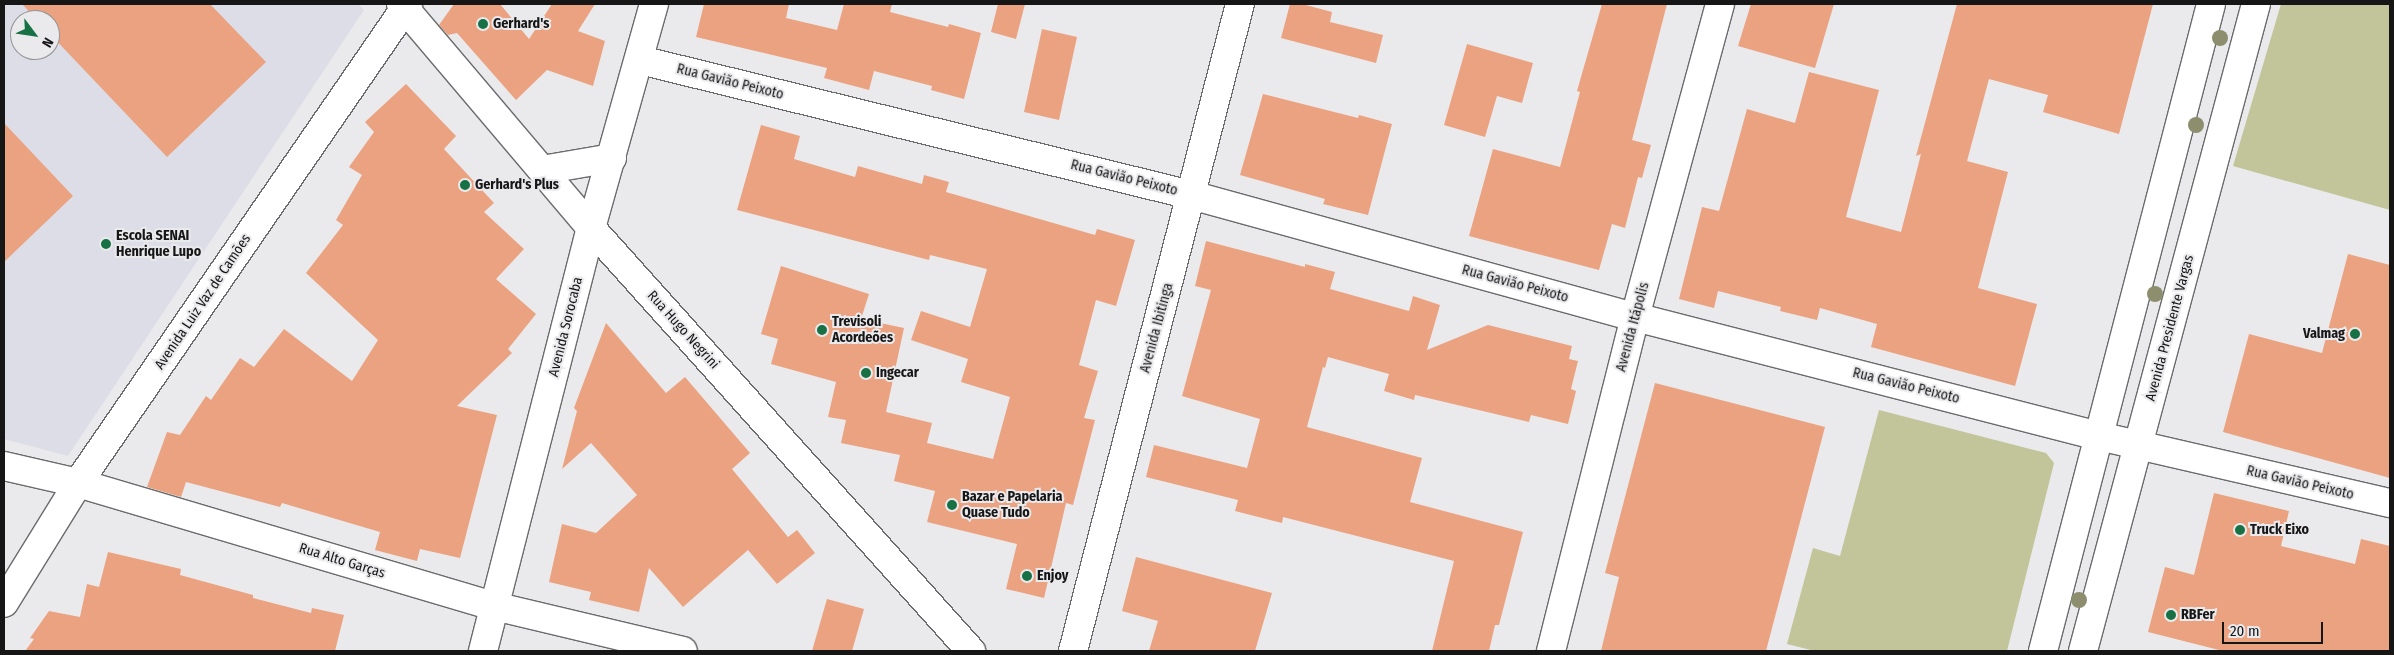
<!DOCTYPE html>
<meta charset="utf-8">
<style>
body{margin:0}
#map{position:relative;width:2394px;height:655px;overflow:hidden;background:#eaeaed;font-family:"Fira Sans Condensed",sans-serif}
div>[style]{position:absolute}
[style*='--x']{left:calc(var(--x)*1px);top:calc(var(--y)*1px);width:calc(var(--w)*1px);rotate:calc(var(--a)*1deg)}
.built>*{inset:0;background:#dcdde7}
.green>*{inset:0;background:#c1c599}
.building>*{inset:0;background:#eaa280}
.roads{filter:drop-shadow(1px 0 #6a6b6d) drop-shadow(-1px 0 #6a6b6d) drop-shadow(0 1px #6a6b6d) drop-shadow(0 -1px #6a6b6d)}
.minor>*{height:28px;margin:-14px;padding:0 14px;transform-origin:14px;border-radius:14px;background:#fff}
.tertiary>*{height:28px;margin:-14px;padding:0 14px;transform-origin:14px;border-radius:14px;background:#fff}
.secondary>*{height:28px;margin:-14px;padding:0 14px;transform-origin:14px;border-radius:14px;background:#fff}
.trees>*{width:16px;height:16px;margin:-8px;border-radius:50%;background:#8c8e6d}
.dots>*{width:14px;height:14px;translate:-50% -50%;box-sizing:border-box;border:2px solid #eaeaed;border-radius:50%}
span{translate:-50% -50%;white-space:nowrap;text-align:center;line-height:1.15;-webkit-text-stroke:4px #eaeaed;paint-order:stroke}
.poi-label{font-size:14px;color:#161617;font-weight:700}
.left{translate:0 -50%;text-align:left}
.right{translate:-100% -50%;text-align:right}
.street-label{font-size:14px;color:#161617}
.frame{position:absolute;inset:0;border:5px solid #161617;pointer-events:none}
.north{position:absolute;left:10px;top:10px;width:50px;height:50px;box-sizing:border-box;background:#eaeaed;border:1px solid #959597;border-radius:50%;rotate:121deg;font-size:14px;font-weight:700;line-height:20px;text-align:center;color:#161617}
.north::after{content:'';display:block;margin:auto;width:18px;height:22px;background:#187145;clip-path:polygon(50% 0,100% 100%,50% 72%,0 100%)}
.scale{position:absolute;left:2222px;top:622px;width:101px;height:22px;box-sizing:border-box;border:2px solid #161617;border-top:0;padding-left:6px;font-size:15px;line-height:18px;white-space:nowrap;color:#161617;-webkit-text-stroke:4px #eaeaed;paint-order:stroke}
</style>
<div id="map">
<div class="built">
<i style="clip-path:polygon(evenodd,4px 4px,358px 4px,364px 10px,68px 456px,4px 439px,4px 4px,20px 20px,50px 20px,50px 50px,20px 50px,20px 20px)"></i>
</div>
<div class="green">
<i style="clip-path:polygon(2281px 4px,2390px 4px,2390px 210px,2233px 166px)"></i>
<i style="clip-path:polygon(1879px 410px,2046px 453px,2054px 463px,2007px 651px,1815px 651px,1787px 644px,1813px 548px,1840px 556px)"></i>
</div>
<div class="building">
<i style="clip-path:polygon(22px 4px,210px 4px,266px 62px,167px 157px,50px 34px,50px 20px,37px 20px)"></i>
<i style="clip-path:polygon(454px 4px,500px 4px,529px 39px,552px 4px,595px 4px,578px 31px,605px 41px,593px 86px,547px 70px,516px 100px,457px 33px,448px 35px,439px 25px)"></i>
<i style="clip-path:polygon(704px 4px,789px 4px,786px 18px,837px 30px,844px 4px,892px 4px,890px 12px,948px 27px,949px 24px,981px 33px,964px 99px,931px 90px,932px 86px,874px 71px,869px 90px,824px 78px,827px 68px,696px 37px)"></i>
<i style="clip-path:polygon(998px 4px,1025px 4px,1016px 39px,991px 32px)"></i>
<i style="clip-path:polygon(1290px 4px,1302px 4px,1332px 12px,1330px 22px,1383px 35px,1376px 63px,1281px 38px)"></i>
<i style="clip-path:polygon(1602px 4px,1667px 4px,1632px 140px,1651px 145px,1642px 178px,1638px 177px,1625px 228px,1612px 224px,1599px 270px,1469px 236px,1493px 149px,1560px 167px,1580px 92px,1577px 91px)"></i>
<i style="clip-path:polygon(1751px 4px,1834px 4px,1815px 68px,1738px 46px)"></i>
<i style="clip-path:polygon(1957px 4px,2153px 4px,2119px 134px,2043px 112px,2048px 95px,1989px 79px,1967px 161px,2008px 172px,1978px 288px,2037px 304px,2015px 386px,1871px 347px,1877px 324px,1820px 308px,1817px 320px,1780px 311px,1781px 307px,1718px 291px,1714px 308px,1679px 299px,1702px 207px,1719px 211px,1747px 109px,1795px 123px,1809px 72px,1879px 90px,1846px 217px,1901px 232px,1921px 154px,1916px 156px)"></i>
<i style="clip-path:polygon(1042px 29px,1077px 37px,1059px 120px,1024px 112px)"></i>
<i style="clip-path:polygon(1467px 44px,1533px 63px,1522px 103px,1497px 96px,1485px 137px,1444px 125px)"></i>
<i style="clip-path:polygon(406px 84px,456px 136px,444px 149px,494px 203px,484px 212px,524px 249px,496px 279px,536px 314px,508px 349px,512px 353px,457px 406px,497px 415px,460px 558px,420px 549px,417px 561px,375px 550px,380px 532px,282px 503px,280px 507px,186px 482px,181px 497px,147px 487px,167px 432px,180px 435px,206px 396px,211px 400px,240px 358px,254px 367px,284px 329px,352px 381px,378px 340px,306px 273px,343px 225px,336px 220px,362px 175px,349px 167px,374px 132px,365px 122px)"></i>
<i style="clip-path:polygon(1263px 94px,1358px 118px,1359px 115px,1392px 124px,1368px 215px,1323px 204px,1325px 199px,1240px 175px)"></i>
<i style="clip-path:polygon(4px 123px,73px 196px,4px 262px)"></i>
<i style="clip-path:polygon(761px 125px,800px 136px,794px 159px,855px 177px,858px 166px,922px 184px,924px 175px,949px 182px,946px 192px,1095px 235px,1097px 229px,1135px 240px,1116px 306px,1096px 300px,1079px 365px,1098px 371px,1084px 418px,1095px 420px,1073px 505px,1066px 503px,1044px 598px,1006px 589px,1017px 544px,927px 522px,935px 491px,894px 481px,900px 455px,841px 443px,846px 420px,828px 417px,836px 382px,771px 364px,778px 339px,761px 334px,781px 266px,869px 294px,861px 319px,904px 328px,886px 412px,932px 423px,927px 443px,993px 459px,1010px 397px,961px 382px,968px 359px,911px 340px,921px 311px,970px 327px,987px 269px,930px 255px,929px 260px,737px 210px)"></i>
<i style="clip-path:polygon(1206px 241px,1305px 267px,1305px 264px,1335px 272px,1330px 289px,1409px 311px,1413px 296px,1440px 305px,1427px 350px,1488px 325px,1572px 346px,1569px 359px,1578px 361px,1571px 389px,1576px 391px,1568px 424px,1531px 415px,1529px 422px,1415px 395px,1414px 400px,1384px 391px,1389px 374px,1328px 357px,1325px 368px,1323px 367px,1307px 427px,1422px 458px,1410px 502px,1523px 532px,1499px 625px,1495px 625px,1489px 651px,1432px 651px,1454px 561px,1283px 517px,1282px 523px,1235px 511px,1238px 500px,1146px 477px,1154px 445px,1247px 468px,1260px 419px,1182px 396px,1211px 290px,1195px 286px)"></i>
<i style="clip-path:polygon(2348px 254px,2390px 265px,2390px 478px,2223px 432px,2249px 334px,2322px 353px)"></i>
<i style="clip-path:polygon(606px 323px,666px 393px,685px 377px,750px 453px,732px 469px,788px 537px,797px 530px,815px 553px,777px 584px,748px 550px,683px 607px,649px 568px,639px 612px,589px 600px,591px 592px,549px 582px,562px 524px,596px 533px,637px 495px,591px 443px,562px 469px,577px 411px,574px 408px)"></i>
<i style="clip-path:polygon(1655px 383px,1825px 427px,1766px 651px,1601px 651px,1619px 577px,1605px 573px)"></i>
<i style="clip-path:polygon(2214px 493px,2289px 511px,2281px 546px,2355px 564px,2361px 539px,2390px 546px,2390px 651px,2223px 651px,2148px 632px,2165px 567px,2194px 575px)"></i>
<i style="clip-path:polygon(108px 552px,181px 569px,180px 575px,253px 595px,253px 598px,311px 613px,312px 608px,344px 615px,335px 651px,25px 651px,34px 639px,30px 638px,49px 611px,80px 617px,87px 584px,99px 587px)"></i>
<i style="clip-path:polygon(1136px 557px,1272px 593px,1255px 651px,1149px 651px,1158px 621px,1122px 611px)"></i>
<i style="clip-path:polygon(827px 599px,864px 609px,852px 651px,812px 651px)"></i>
</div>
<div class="roads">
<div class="minor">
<i style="--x:640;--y:60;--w:567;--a:13.77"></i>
<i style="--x:1191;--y:195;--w:460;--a:15.4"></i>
<i style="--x:1635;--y:317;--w:479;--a:14.4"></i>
<i style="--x:4;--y:466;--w:76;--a:12.9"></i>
<i style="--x:78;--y:483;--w:434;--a:16.5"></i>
<i style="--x:494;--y:606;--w:194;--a:13.4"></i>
<i style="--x:4;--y:603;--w:141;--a:-58.3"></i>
<i style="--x:78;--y:483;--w:582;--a:-55.44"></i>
<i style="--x:483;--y:651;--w:437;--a:-75.7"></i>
<i style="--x:1073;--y:651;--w:668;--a:-75.53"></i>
<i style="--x:1551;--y:651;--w:344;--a:-75.9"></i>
<i style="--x:1635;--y:317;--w:324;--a:-74.8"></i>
</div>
<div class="tertiary">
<i style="--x:2099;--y:436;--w:299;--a:13"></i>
</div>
<div class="secondary">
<i style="--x:401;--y:4;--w:294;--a:49.7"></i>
<i style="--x:591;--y:228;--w:569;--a:48.07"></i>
<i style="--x:542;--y:170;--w:71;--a:-9.7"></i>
<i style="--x:591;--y:228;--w:233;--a:-74.3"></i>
<i style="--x:2043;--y:651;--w:668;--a:-75.44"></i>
<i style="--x:2083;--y:651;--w:670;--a:-75.03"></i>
</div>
</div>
<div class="trees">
<i style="left:2220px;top:38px"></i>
<i style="left:2196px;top:125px"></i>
<i style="left:2155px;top:294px"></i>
<i style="left:2079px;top:600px"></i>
</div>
<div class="dots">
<i style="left:483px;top:24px;background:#187145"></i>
<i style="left:465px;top:185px;background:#187145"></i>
<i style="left:106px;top:244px;background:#187145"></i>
<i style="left:822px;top:330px;background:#187145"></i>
<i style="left:2355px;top:334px;background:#187145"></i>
<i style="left:866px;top:373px;background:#187145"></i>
<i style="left:952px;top:505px;background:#187145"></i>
<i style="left:2240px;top:530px;background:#187145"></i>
<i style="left:1027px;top:576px;background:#187145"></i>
<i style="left:2171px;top:615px;background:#187145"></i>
</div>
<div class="poi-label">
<span class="left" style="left:493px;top:24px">Gerhard's</span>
<span class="left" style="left:475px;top:185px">Gerhard's Plus</span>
<span class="left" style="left:116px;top:244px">Escola SENAI<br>Henrique Lupo</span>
<span class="left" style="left:832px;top:330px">Trevisoli<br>Acordeões</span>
<span class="right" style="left:2345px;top:334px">Valmag</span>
<span class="left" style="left:876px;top:373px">Ingecar</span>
<span class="left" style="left:962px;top:505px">Bazar e Papelaria<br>Quase Tudo</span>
<span class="left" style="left:2250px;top:530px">Truck Eixo</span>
<span class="left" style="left:1037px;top:576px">Enjoy</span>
<span class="left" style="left:2181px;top:615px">RBFer</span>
</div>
<div class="street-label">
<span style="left:730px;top:82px;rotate:14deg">Rua Gavião Peixoto</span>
<span style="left:1124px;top:178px;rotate:14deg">Rua Gavião Peixoto</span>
<span style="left:1515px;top:284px;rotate:15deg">Rua Gavião Peixoto</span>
<span style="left:203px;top:302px;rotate:-56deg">Avenida Luiz Vaz de Camões</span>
<span style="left:566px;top:327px;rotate:-76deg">Avenida Sorocaba</span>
<span style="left:1633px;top:327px;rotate:-75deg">Avenida Itápolis</span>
<span style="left:1157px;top:328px;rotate:-75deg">Avenida Ibitinga</span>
<span style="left:2170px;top:328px;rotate:-75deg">Avenida Presidente Vargas</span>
<span style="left:683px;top:330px;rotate:48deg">Rua Hugo Negrini</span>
<span style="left:1906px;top:386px;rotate:14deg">Rua Gavião Peixoto</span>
<span style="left:2300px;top:483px;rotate:13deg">Rua Gavião Peixoto</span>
<span style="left:342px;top:561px;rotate:17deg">Rua Alto Garças</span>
</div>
<div class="frame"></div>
<div class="north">N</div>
<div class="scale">20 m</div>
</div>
